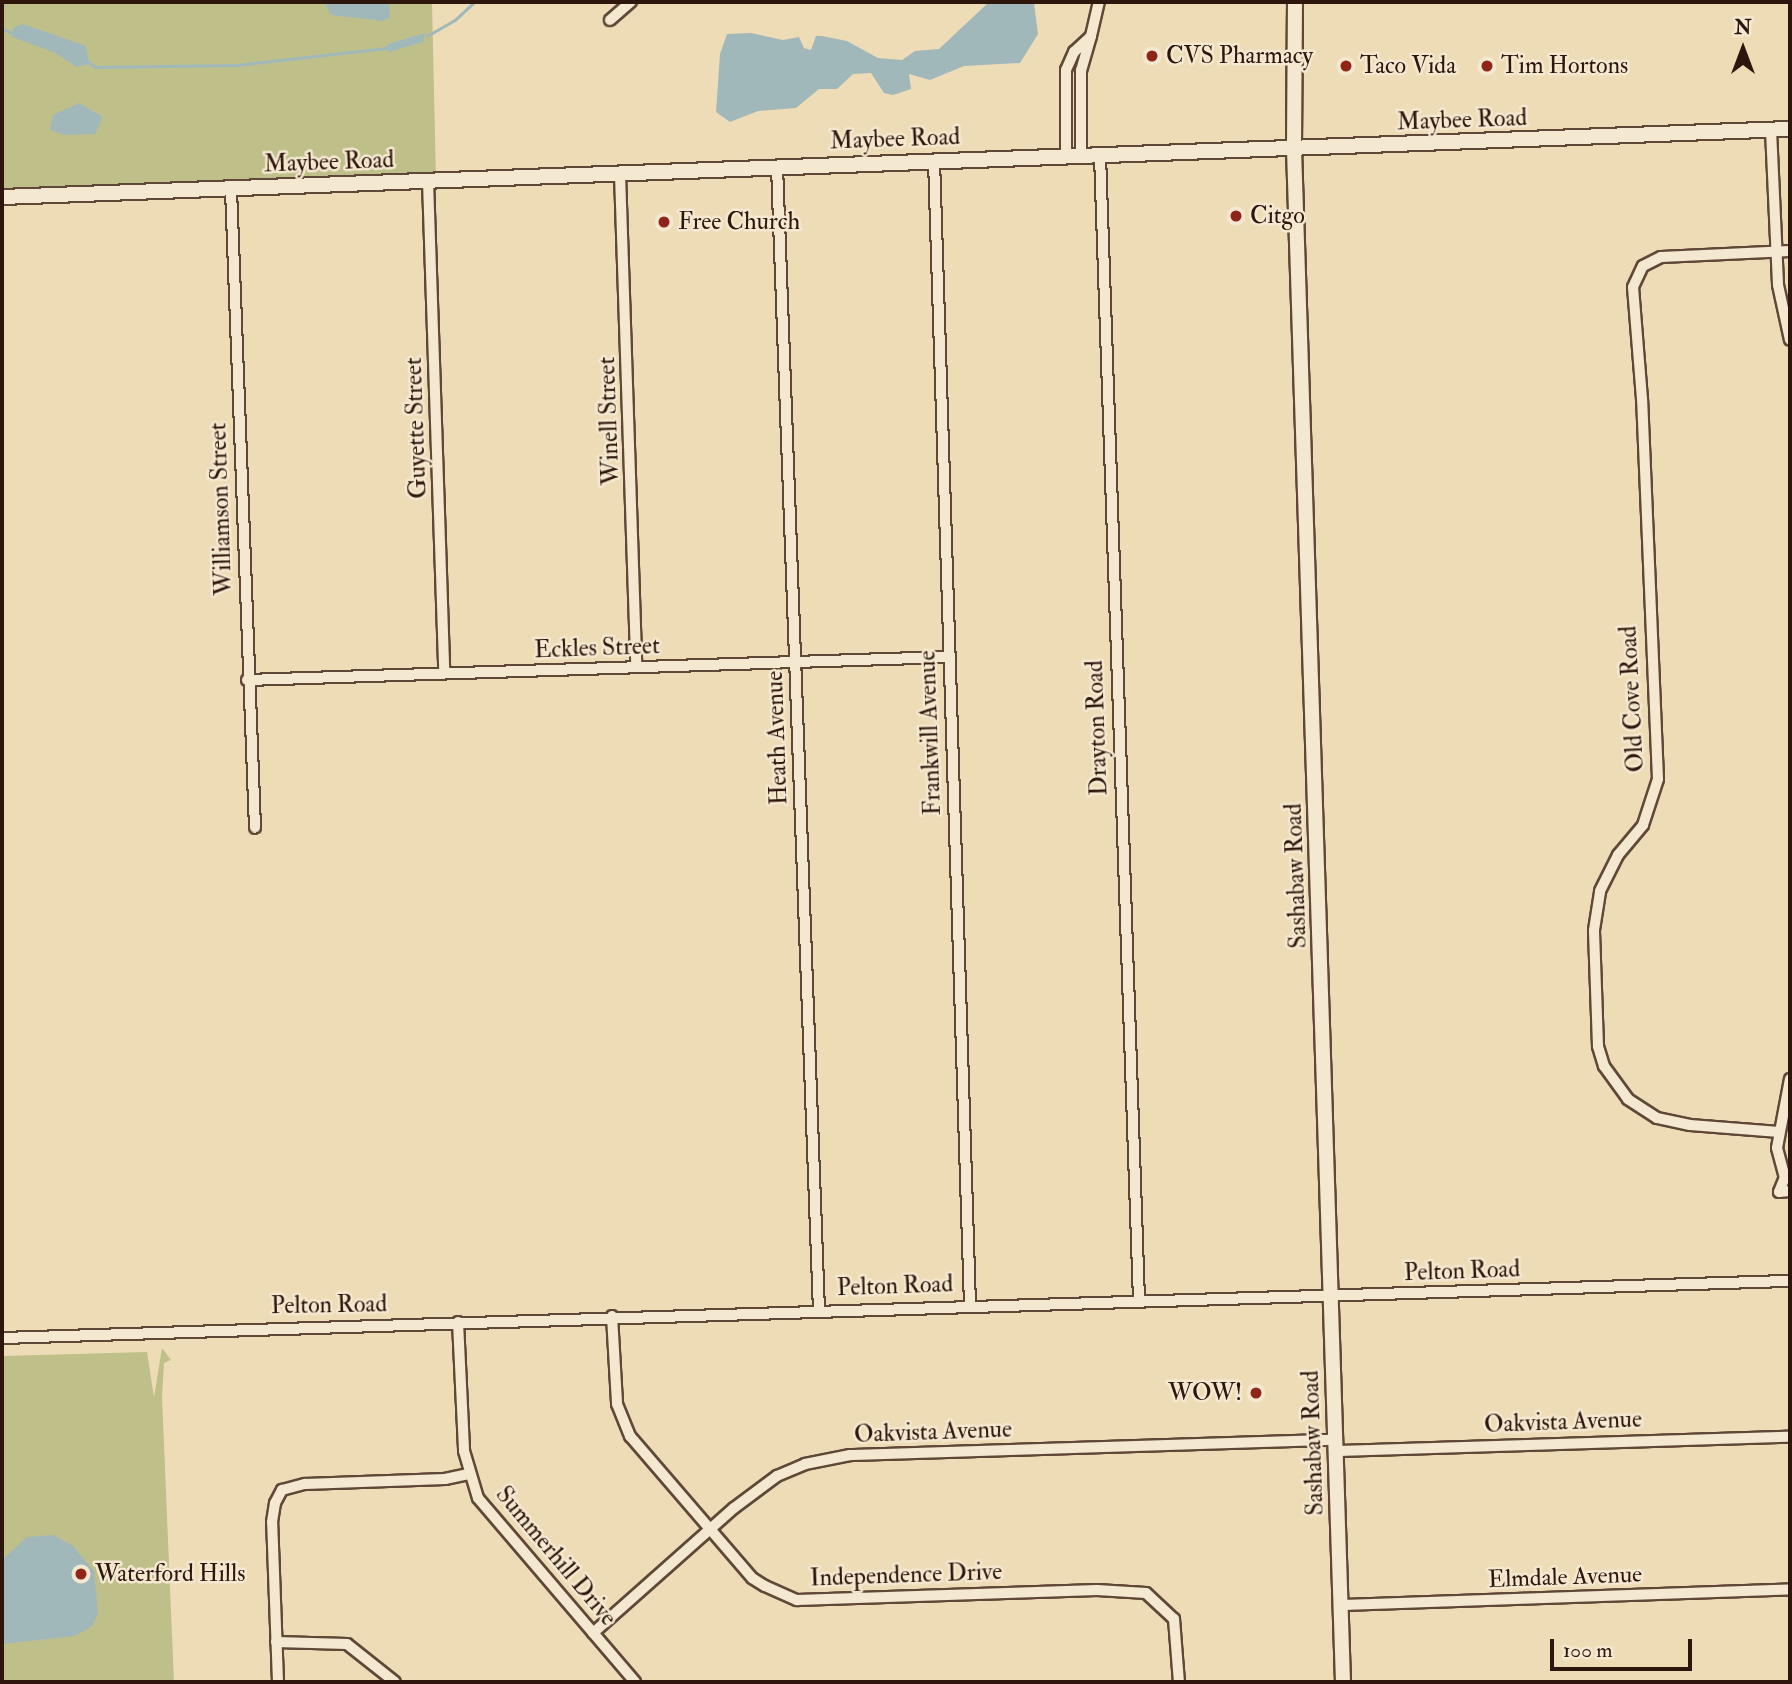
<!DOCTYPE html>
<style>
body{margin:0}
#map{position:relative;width:1792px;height:1684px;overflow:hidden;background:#eedcb7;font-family:"IM FELL Double Pica",serif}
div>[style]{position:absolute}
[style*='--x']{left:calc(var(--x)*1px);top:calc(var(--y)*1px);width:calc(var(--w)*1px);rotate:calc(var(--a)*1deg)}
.green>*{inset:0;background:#bfbf8a}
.water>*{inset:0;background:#a1b8bb}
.stream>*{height:2.5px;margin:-1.25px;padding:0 1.25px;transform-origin:1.25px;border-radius:1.25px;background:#a1b8bb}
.roads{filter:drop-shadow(2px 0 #5f4837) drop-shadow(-2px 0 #5f4837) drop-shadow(0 2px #5f4837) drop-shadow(0 -2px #5f4837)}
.street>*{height:10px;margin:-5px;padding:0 5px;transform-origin:5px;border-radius:5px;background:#f4e8d0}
.secondary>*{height:14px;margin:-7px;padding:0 7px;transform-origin:7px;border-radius:7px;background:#f4e8d0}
.dots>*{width:19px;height:19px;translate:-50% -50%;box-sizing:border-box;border:4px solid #f4e8d0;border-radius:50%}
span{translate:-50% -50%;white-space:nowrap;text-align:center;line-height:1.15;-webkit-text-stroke:5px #f4e8d0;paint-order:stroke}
.poi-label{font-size:24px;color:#2f160c}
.left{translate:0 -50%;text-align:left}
.right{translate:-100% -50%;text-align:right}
.street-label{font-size:24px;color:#2f160c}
.frame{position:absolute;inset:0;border:4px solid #2f160c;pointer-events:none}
.north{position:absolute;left:1708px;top:14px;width:70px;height:70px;-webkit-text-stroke:5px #f4e8d0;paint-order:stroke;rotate:0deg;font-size:19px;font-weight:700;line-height:28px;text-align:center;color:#2f160c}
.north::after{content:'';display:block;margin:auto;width:24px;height:32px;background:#2f160c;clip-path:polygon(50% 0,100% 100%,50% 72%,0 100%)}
.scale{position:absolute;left:1550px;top:1639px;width:142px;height:32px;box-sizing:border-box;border:4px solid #2f160c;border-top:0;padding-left:9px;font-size:21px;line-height:24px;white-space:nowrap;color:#2f160c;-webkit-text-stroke:5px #f4e8d0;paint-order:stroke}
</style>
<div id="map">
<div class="green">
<i style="clip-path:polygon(2px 2px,432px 2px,436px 179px,2px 195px)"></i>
<i style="clip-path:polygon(162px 1348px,171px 1360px,164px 1363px,162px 1397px,174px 1682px,2px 1682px,2px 1356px,147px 1352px,154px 1397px)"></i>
</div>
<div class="water">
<i style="clip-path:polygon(324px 2px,389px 2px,390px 17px,384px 21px,331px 15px)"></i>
<i style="clip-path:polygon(989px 2px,1034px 3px,1038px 34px,1020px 63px,964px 66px,930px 80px,909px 74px,911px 89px,893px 95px,884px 93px,871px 73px,853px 74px,837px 89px,819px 89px,796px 108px,758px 111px,730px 122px,716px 112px,720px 54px,727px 34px,751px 33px,783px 40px,799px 37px,804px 48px,811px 50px,816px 36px,822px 36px,847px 41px,878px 58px,902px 60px,915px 51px,939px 49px)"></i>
<i style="clip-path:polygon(23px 24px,86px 46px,89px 64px,77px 67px,53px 52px,12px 37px,13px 28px)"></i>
<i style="clip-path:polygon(425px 33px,423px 42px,389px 52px,386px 48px,388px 44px)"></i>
<i style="clip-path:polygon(79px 103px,103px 117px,95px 134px,64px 135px,50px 130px,53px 115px)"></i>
<i style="clip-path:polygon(53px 1535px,72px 1545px,94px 1571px,98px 1613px,92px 1626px,75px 1636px,2px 1644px,2px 1560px,27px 1537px)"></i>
</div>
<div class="stream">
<i style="--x:2;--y:28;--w:13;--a:27"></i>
<i style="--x:427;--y:36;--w:32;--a:-30"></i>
<i style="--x:455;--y:20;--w:26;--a:-43"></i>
<i style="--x:87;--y:61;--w:11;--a:34"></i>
<i style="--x:96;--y:67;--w:141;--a:-0.8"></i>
<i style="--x:237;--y:65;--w:150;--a:-6.5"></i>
</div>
<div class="roads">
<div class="street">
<i style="--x:610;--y:20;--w:28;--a:-41"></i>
<i style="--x:1091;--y:36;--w:35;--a:-77"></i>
<i style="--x:1771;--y:130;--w:155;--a:87.4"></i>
<i style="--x:1778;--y:285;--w:56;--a:77.7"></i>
<i style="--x:1100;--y:155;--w:1145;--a:88.05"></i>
<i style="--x:1066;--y:157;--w:87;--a:-90"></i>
<i style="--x:1066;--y:70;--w:20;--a:-66"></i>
<i style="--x:1074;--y:52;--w:23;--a:-43"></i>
<i style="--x:1091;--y:36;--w:35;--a:106"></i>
<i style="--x:1081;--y:70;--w:86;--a:90"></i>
<i style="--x:934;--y:160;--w:1146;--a:88.2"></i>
<i style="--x:777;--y:166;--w:1144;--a:87.9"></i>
<i style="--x:620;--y:174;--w:493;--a:88.1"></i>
<i style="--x:428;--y:181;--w:492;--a:88.1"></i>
<i style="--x:231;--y:189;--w:639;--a:87.85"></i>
<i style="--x:247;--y:680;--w:702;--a:-1.88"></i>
<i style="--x:1790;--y:1079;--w:70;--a:100.7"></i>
<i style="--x:1777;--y:1148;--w:30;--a:75"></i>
<i style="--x:1785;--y:1177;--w:16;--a:112"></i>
<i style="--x:1779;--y:1192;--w:11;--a:-5"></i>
<i style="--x:1779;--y:1132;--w:89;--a:-175.5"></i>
<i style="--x:1690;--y:1125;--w:34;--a:-168"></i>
<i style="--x:1657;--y:1118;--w:35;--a:-147"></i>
<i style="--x:1628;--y:1099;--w:41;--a:-126"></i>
<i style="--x:1604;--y:1066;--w:21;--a:-107"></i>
<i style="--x:1598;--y:1046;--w:116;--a:-92"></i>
<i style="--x:1594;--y:930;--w:39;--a:-81"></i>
<i style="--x:1600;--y:891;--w:40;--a:-63.4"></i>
<i style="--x:1618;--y:855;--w:39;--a:-50"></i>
<i style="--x:1643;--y:825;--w:48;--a:-71.9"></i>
<i style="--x:1658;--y:779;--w:380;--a:-92.4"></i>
<i style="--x:1642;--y:399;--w:112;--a:-94.6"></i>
<i style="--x:1633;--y:287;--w:23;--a:-65"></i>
<i style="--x:1643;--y:266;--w:20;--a:-27"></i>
<i style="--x:1661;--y:257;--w:129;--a:-2.7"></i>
<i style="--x:612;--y:1316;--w:88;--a:86.7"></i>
<i style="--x:617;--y:1404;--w:35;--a:68"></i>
<i style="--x:630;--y:1436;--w:187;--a:49.3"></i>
<i style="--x:752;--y:1578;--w:15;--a:32"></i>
<i style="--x:765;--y:1586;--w:35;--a:24"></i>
<i style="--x:797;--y:1600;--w:300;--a:-1.9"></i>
<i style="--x:1097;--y:1590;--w:49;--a:3.5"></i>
<i style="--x:1146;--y:1593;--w:38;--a:43"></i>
<i style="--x:1174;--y:1619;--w:63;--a:85.5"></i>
<i style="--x:458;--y:1322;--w:129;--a:87.3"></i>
<i style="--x:464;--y:1451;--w:49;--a:73.4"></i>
<i style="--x:478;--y:1498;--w:242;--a:49.5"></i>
<i style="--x:2;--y:1338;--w:1789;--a:-1.83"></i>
<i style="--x:1336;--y:1451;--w:454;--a:-1.8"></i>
<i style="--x:1341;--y:1605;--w:449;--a:-2"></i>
<i style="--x:593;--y:1633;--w:188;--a:-41.6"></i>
<i style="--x:734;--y:1508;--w:54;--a:-36.7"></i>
<i style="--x:777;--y:1476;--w:30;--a:-23"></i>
<i style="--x:805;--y:1464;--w:46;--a:-11.3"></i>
<i style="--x:850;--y:1455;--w:486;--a:-1.8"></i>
<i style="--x:276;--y:1642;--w:71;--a:1.6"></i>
<i style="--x:347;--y:1644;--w:61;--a:38.4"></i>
<i style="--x:278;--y:1682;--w:160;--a:-92.1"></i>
<i style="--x:272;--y:1522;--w:19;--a:-81"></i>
<i style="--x:275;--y:1503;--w:15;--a:-62"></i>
<i style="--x:282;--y:1490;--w:24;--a:-15"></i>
<i style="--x:305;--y:1484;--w:140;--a:-2"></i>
<i style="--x:445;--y:1479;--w:24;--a:-12"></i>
</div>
<div class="secondary">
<i style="--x:1295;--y:2;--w:147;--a:90.4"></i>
<i style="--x:1294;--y:149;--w:1534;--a:88.17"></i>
<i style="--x:2;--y:197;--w:1789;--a:-2.18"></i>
</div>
</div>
<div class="dots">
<i style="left:1152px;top:56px;background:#8f2418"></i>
<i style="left:1346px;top:66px;background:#8f2418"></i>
<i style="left:1487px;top:66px;background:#8f2418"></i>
<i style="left:1236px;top:216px;background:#8f2418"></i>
<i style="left:664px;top:222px;background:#8f2418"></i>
<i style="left:1256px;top:1393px;background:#8f2418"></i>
<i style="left:81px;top:1574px;background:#8f2418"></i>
</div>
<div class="poi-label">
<span class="left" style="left:1166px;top:56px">CVS Pharmacy</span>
<span class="left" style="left:1360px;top:66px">Taco Vida</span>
<span class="left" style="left:1501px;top:66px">Tim Hortons</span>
<span class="left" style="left:1250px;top:216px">Citgo</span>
<span class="left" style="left:678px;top:222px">Free Church</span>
<span class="right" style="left:1242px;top:1393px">WOW!</span>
<span class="left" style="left:95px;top:1574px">Waterford Hills</span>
</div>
<div class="street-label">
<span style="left:1462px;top:120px;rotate:-2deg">Maybee Road</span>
<span style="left:895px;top:139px;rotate:-2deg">Maybee Road</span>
<span style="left:329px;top:162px;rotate:-2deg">Maybee Road</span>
<span style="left:609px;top:421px;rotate:-92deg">Winell Street</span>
<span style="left:416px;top:428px;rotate:-92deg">Guyette Street</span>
<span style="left:221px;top:509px;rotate:-92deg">Williamson Street</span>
<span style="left:597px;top:648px;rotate:-2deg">Eckles Street</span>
<span style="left:1632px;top:699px;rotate:-93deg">Old Cove Road</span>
<span style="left:1097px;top:728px;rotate:-92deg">Drayton Road</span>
<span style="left:930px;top:733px;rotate:-92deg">Frankwill Avenue</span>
<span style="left:777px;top:738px;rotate:-92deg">Heath Avenue</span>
<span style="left:1296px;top:876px;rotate:-92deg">Sashabaw Road</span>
<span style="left:1462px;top:1271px;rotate:-2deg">Pelton Road</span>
<span style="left:895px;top:1286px;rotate:-2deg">Pelton Road</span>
<span style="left:329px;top:1305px;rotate:-1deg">Pelton Road</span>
<span style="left:1563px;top:1422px;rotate:-2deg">Oakvista Avenue</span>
<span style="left:933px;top:1432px;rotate:-2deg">Oakvista Avenue</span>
<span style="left:1313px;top:1443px;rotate:-92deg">Sashabaw Road</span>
<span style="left:556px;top:1556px;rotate:50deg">Summerhill Drive</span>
<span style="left:906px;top:1575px;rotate:-2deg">Independence Drive</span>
<span style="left:1565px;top:1577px;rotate:-2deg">Elmdale Avenue</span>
</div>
<div class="frame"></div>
<div class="north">N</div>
<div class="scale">100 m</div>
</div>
